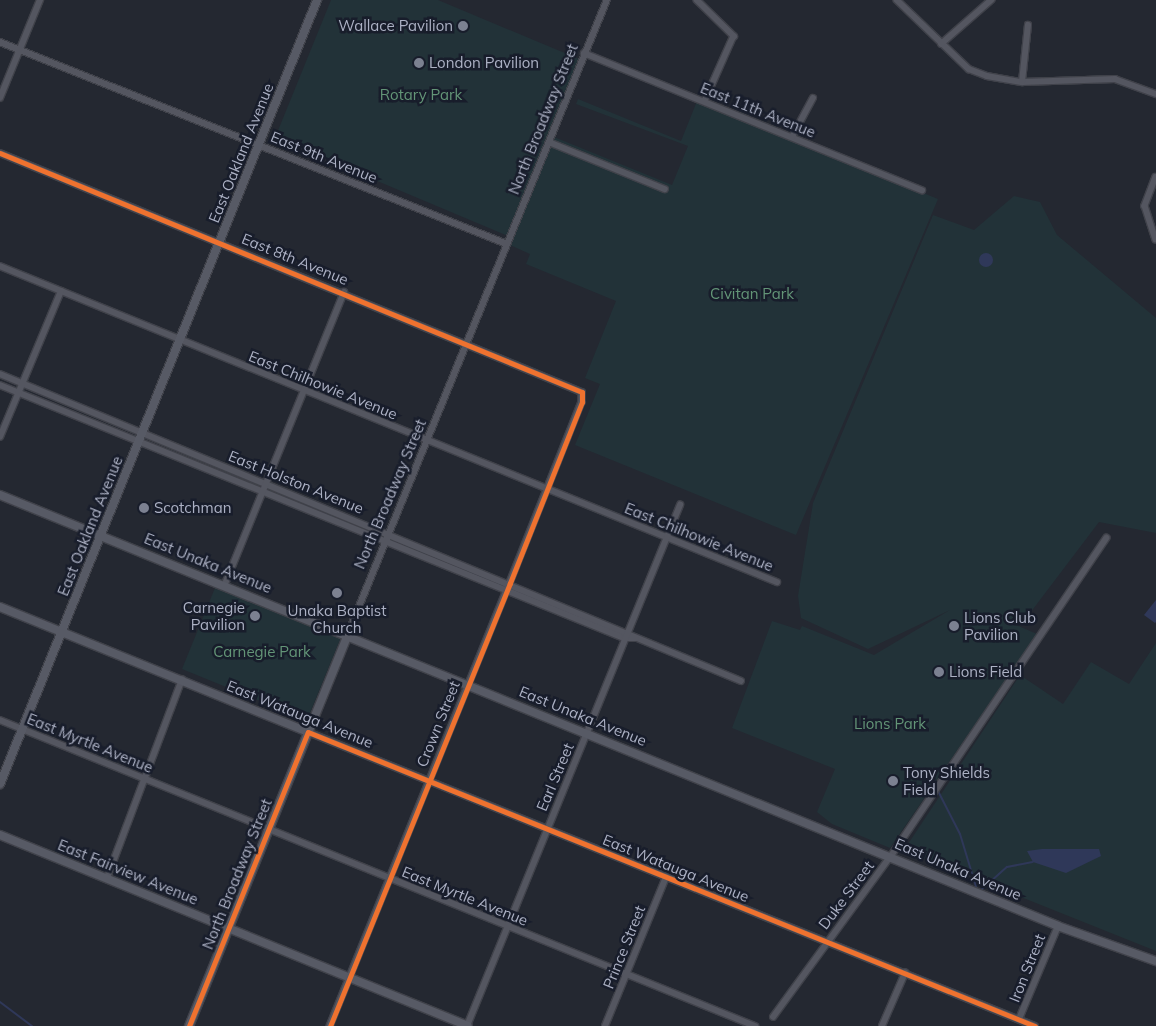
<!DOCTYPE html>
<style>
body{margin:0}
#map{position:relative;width:1156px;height:1026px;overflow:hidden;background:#242831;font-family:Mulish,sans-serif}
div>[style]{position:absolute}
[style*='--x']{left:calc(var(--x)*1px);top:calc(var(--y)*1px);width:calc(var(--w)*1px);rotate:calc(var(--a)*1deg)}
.green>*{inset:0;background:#223238}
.water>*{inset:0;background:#2f3859}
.round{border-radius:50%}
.stream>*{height:2px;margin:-1px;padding:0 1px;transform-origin:1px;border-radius:1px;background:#2f3859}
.roads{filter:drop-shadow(1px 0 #40424a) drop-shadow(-1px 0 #40424a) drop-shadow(0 1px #40424a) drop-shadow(0 -1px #40424a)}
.street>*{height:5.5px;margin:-2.75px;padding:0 2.75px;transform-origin:2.75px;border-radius:2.75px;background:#545660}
.secondary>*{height:8px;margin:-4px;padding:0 4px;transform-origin:4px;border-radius:4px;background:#575a65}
.cycleway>*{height:5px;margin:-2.5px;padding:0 2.5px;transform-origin:2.5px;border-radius:2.5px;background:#ef722f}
.dots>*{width:14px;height:14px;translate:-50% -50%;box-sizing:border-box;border:2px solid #181d2b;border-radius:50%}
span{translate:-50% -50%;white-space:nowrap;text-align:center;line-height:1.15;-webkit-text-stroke:5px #181d2b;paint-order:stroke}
.poi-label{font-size:15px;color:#acb1c4}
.right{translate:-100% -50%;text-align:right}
.left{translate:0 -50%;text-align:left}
.park-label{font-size:15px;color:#639577}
.street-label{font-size:15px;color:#acb1c4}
</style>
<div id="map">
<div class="green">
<i style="clip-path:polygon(331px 0,438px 0,579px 59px,508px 236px,275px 138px)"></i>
<i style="clip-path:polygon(578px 99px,681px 141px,697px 101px,938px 199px,796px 535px,575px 445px,600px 384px,585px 378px,616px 301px,526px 264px,530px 254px,510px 245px,554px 137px,672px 185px,688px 146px,576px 104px)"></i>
<i style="clip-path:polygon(1014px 196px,1040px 202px,1057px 235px,1156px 318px,1156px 533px,1099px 522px,1021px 625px,1011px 623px,1037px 634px,890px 848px,832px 824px,817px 812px,835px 769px,732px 728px,772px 621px,800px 630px,802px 626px,874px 655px,950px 610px,868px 649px,801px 618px,798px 596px,813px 503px,933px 215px,974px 230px)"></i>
<i style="clip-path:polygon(217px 583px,342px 635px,307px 720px,182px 669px)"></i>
<i style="clip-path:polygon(1156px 643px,1156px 951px,904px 850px,1020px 675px,1063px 704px,1091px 662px,1129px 684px)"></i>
</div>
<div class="water">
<i class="round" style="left:979px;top:253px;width:14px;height:14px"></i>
<i style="clip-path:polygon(1156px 600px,1156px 622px,1155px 623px,1144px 615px)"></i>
<i style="clip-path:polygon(1042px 849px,1099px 849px,1101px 856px,1066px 873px,1033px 862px,1027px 851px)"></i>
</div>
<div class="stream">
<i style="--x:938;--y:791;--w:48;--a:62.9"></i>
<i style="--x:960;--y:834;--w:59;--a:73.1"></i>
<i style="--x:980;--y:891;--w:36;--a:-42"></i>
<i style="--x:1007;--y:867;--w:26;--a:-11"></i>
<i style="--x:0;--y:1002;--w:40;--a:37"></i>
</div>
<div class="roads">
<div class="street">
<i style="--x:697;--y:0;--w:52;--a:44.2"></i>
<i style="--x:734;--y:36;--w:71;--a:114"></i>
<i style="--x:897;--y:0;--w:100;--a:43.8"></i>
<i style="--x:969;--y:69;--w:19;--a:21"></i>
<i style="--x:987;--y:76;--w:36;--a:10"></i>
<i style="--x:1022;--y:82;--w:93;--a:-1.8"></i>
<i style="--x:1115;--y:79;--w:44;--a:20.1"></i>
<i style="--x:0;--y:42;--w:546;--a:21.72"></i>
<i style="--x:941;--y:44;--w:67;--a:-41.3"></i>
<i style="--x:584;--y:53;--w:365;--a:22.1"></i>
<i style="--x:1022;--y:82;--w:57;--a:-84"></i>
<i style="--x:0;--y:98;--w:106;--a:-67.8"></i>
<i style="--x:792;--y:137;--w:44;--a:-61.7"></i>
<i style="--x:549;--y:142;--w:125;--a:22.1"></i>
<i style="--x:0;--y:153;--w:629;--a:22.33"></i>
<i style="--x:582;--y:392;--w:10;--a:90"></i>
<i style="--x:582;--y:402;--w:195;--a:111.7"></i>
<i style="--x:510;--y:583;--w:478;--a:112.1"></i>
<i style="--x:1156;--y:177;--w:31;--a:111"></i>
<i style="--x:1145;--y:206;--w:35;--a:72"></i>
<i style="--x:0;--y:266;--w:839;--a:22.13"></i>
<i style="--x:0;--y:374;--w:802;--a:22.5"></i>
<i style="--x:0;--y:385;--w:673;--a:22.07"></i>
<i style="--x:624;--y:638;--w:12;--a:0"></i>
<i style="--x:0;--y:437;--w:158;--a:-67.3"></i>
<i style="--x:225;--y:584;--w:315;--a:-67.8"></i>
<i style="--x:347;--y:636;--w:687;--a:-67.77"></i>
<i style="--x:0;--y:720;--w:815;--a:22.06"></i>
<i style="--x:308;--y:732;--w:784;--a:22.02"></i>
<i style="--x:107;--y:878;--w:212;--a:-69.3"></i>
<i style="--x:773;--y:1017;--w:200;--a:-53.8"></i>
<i style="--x:891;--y:856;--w:384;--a:-55.9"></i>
<i style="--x:1019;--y:1019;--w:101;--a:-67.2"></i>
<i style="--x:467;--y:1026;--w:563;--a:-67.76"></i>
<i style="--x:605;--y:1026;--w:161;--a:-67.7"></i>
<i style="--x:882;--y:1026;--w:58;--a:-66.5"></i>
</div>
<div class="secondary">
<i style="--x:0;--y:495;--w:1142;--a:22.16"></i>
<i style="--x:1058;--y:926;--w:104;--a:19.7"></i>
<i style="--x:0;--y:607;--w:332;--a:22.1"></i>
<i style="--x:0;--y:784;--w:846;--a:-67.98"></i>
<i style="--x:0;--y:835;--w:505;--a:22.2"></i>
<i style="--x:189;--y:1026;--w:421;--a:-67.9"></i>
</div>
</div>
<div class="cycleway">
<i style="--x:0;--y:153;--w:629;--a:22.33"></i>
<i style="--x:582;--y:392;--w:10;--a:90"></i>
<i style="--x:582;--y:402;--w:195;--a:111.7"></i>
<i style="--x:510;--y:583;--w:478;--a:112.1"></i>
<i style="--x:189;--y:1026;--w:317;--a:-68"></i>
<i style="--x:308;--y:732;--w:784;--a:22.02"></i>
</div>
<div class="dots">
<i style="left:463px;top:26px;background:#7c8191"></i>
<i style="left:419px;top:63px;background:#7c8191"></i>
<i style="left:144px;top:508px;background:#7c8191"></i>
<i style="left:337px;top:593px;background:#7c8191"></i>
<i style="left:255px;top:616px;background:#7c8191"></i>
<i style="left:954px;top:626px;background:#7c8191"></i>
<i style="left:939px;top:672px;background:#7c8191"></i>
<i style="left:893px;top:781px;background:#7c8191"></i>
</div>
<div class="poi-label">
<span class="right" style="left:453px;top:26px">Wallace Pavilion</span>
<span class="left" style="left:429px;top:63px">London Pavilion</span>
<span class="left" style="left:154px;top:508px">Scotchman</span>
<span class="right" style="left:245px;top:616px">Carnegie<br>Pavilion</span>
<span style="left:337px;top:619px">Unaka Baptist<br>Church</span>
<span class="left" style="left:964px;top:626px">Lions Club<br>Pavilion</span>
<span class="left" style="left:949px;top:672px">Lions Field</span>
<span class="left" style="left:903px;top:781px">Tony Shields<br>Field</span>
</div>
<div class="park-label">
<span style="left:421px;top:95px">Rotary Park</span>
<span style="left:752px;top:294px">Civitan Park</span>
<span style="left:262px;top:652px">Carnegie Park</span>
<span style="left:890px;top:724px">Lions Park</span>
</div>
<div class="street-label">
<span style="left:758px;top:110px;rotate:22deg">East 11th Avenue</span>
<span style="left:543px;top:119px;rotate:-68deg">North Broadway Street</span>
<span style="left:241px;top:153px;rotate:-68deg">East Oakland Avenue</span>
<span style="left:324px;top:157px;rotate:22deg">East 9th Avenue</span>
<span style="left:295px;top:259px;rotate:22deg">East 8th Avenue</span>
<span style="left:323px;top:385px;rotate:22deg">East Chilhowie Avenue</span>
<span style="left:296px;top:482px;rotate:22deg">East Holston Avenue</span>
<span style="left:390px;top:494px;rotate:-67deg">North Broadway Street</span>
<span style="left:90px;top:526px;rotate:-68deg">East Oakland Avenue</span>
<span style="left:699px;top:537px;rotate:22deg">East Chilhowie Avenue</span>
<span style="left:208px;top:563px;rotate:22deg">East Unaka Avenue</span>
<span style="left:300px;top:714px;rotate:22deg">East Watauga Avenue</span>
<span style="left:583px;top:716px;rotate:22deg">East Unaka Avenue</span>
<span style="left:438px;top:724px;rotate:-68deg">Crown Street</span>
<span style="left:90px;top:743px;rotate:22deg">East Myrtle Avenue</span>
<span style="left:555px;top:777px;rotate:-67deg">Earl Street</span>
<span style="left:676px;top:868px;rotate:22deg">East Watauga Avenue</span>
<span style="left:958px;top:869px;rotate:23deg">East Unaka Avenue</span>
<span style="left:128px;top:872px;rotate:22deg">East Fairview Avenue</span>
<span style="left:237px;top:874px;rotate:-68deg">North Broadway Street</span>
<span style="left:846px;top:895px;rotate:-53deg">Duke Street</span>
<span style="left:465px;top:896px;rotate:22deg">East Myrtle Avenue</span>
<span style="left:624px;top:947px;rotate:-68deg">Prince Street</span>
<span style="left:1027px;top:968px;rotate:-68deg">Iron Street</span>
</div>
</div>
